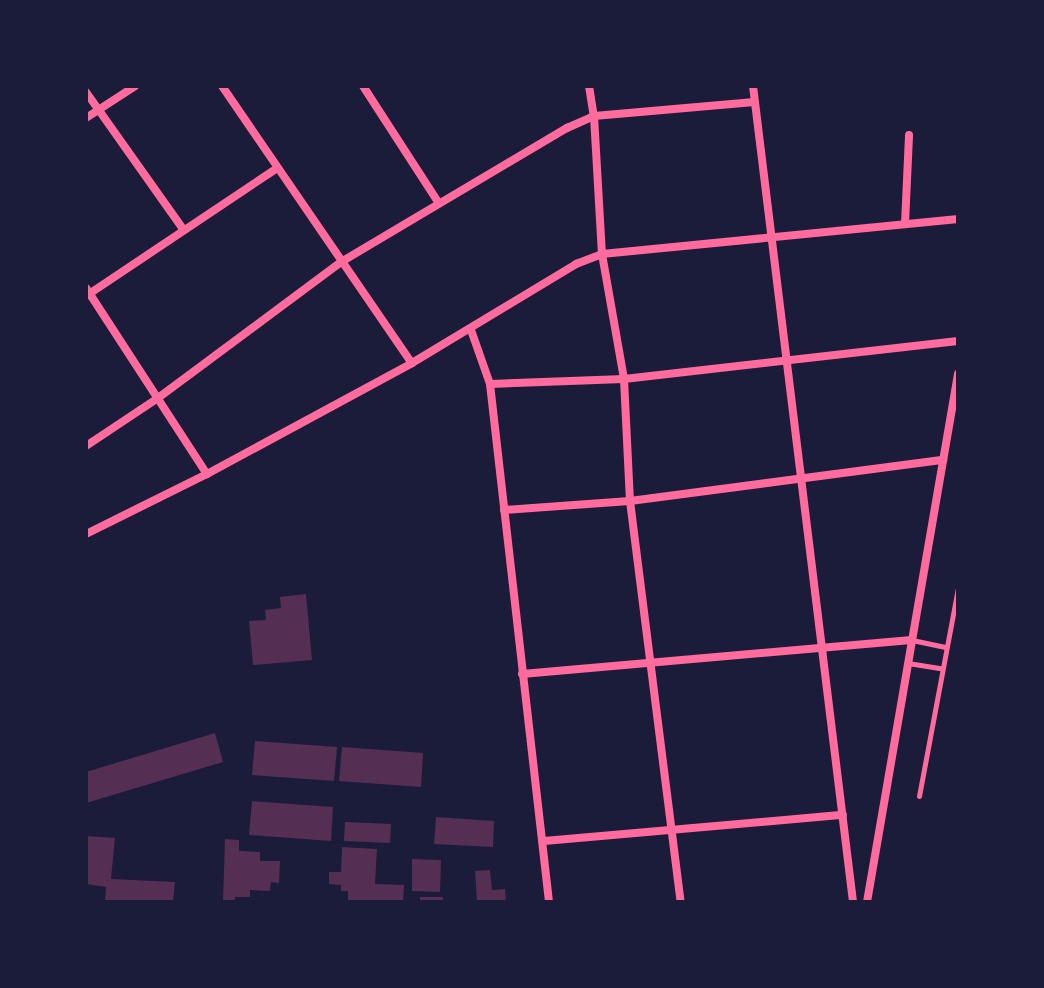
<!DOCTYPE html>
<style>
body{margin:0}
#map{position:relative;width:1044px;height:988px;overflow:hidden;background:#1b1b3a;font-family:Montserrat,sans-serif}
div>[style]{position:absolute}
[style*='--x']{left:calc(var(--x)*1px);top:calc(var(--y)*1px);width:calc(var(--w)*1px);rotate:calc(var(--a)*1deg)}
.building>*{inset:0;background:#542f53}
.service>*{height:5px;margin:-2.5px;padding:0 2.5px;transform-origin:2.5px;border-radius:2.5px;background:#ff6b9d}
.minor>*{height:8px;margin:-4px;padding:0 4px;transform-origin:4px;border-radius:4px;background:#ff6b9d}
span{translate:-50% -50%;white-space:nowrap;text-align:center;line-height:1.15;-webkit-text-stroke:8px #1b1b3a;paint-order:stroke}
.frame{position:absolute;inset:0;border:88px solid #1b1b3a;pointer-events:none}
</style>
<div id="map">
<div class="building">
<i style="clip-path:polygon(306px 594px,312px 660px,253px 665px,249px 621px,266px 620px,265px 610px,281px 608px,280px 597px)"></i>
<i style="clip-path:polygon(215px 733px,223px 762px,86px 803px,86px 772px)"></i>
<i style="clip-path:polygon(255px 741px,337px 747px,334px 781px,252px 775px)"></i>
<i style="clip-path:polygon(342px 747px,423px 753px,421px 787px,339px 781px)"></i>
<i style="clip-path:polygon(252px 801px,333px 807px,331px 841px,249px 835px)"></i>
<i style="clip-path:polygon(436px 817px,494px 821px,493px 847px,434px 844px)"></i>
<i style="clip-path:polygon(345px 822px,391px 824px,390px 843px,344px 841px)"></i>
<i style="clip-path:polygon(86px 836px,115px 838px,111px 879px,175px 882px,173px 902px,105px 902px,106px 887px,86px 884px)"></i>
<i style="clip-path:polygon(225px 839px,239px 840px,239px 851px,260px 852px,260px 861px,280px 861px,279px 883px,271px 882px,270px 891px,250px 890px,250px 897px,235px 897px,235px 902px,223px 902px)"></i>
<i style="clip-path:polygon(342px 847px,377px 849px,375px 884px,404px 885px,403px 902px,348px 902px,348px 891px,341px 891px,341px 885px,329px 884px,329px 872px,341px 872px)"></i>
<i style="clip-path:polygon(412px 859px,441px 860px,440px 892px,412px 891px)"></i>
<i style="clip-path:polygon(490px 870px,492px 890px,505px 889px,506px 902px,477px 902px,475px 871px)"></i>
<i style="clip-path:polygon(420px 897px,443px 897px,443px 902px,420px 902px)"></i>
</div>
<div class="service">
<i style="--x:912;--y:640;--w:34;--a:12"></i>
<i style="--x:908;--y:663;--w:33;--a:9"></i>
<i style="--x:919;--y:796;--w:213;--a:-79.4"></i>
</div>
<div class="minor">
<i style="--x:222;--y:86;--w:336;--a:55.6"></i>
<i style="--x:363;--y:86;--w:138;--a:57.1"></i>
<i style="--x:589;--y:86;--w:30;--a:81"></i>
<i style="--x:594;--y:116;--w:138;--a:86.7"></i>
<i style="--x:602;--y:254;--w:127;--a:80"></i>
<i style="--x:624;--y:379;--w:122;--a:87.2"></i>
<i style="--x:630;--y:501;--w:404;--a:82.8"></i>
<i style="--x:753;--y:86;--w:822;--a:83.01"></i>
<i style="--x:86;--y:92;--w:168;--a:54.7"></i>
<i style="--x:86;--y:118;--w:59;--a:-33.1"></i>
<i style="--x:905;--y:224;--w:89;--a:-87.4"></i>
<i style="--x:86;--y:288;--w:222;--a:57"></i>
<i style="--x:86;--y:296;--w:230;--a:-33.8"></i>
<i style="--x:471;--y:330;--w:57;--a:70.6"></i>
<i style="--x:490;--y:384;--w:521;--a:83.5"></i>
<i style="--x:490;--y:384;--w:134;--a:-2.1"></i>
<i style="--x:624;--y:379;--w:336;--a:-6.5"></i>
<i style="--x:86;--y:446;--w:87;--a:-33.7"></i>
<i style="--x:158;--y:398;--w:228;--a:-36.6"></i>
<i style="--x:341;--y:262;--w:263;--a:-30.7"></i>
<i style="--x:567;--y:128;--w:30;--a:-24"></i>
<i style="--x:594;--y:116;--w:161;--a:-5"></i>
<i style="--x:504;--y:510;--w:126;--a:-4.1"></i>
<i style="--x:630;--y:501;--w:316;--a:-7.5"></i>
<i style="--x:86;--y:534;--w:135;--a:-26.4"></i>
<i style="--x:207;--y:474;--w:233;--a:-28.4"></i>
<i style="--x:412;--y:363;--w:192;--a:-31.1"></i>
<i style="--x:576;--y:264;--w:28;--a:-21"></i>
<i style="--x:602;--y:254;--w:358;--a:-5.6"></i>
<i style="--x:522;--y:674;--w:391;--a:-5"></i>
<i style="--x:544;--y:841;--w:300;--a:-5"></i>
<i style="--x:867;--y:902;--w:536;--a:-80.22"></i>
</div>
<div class="frame"></div>
</div>
